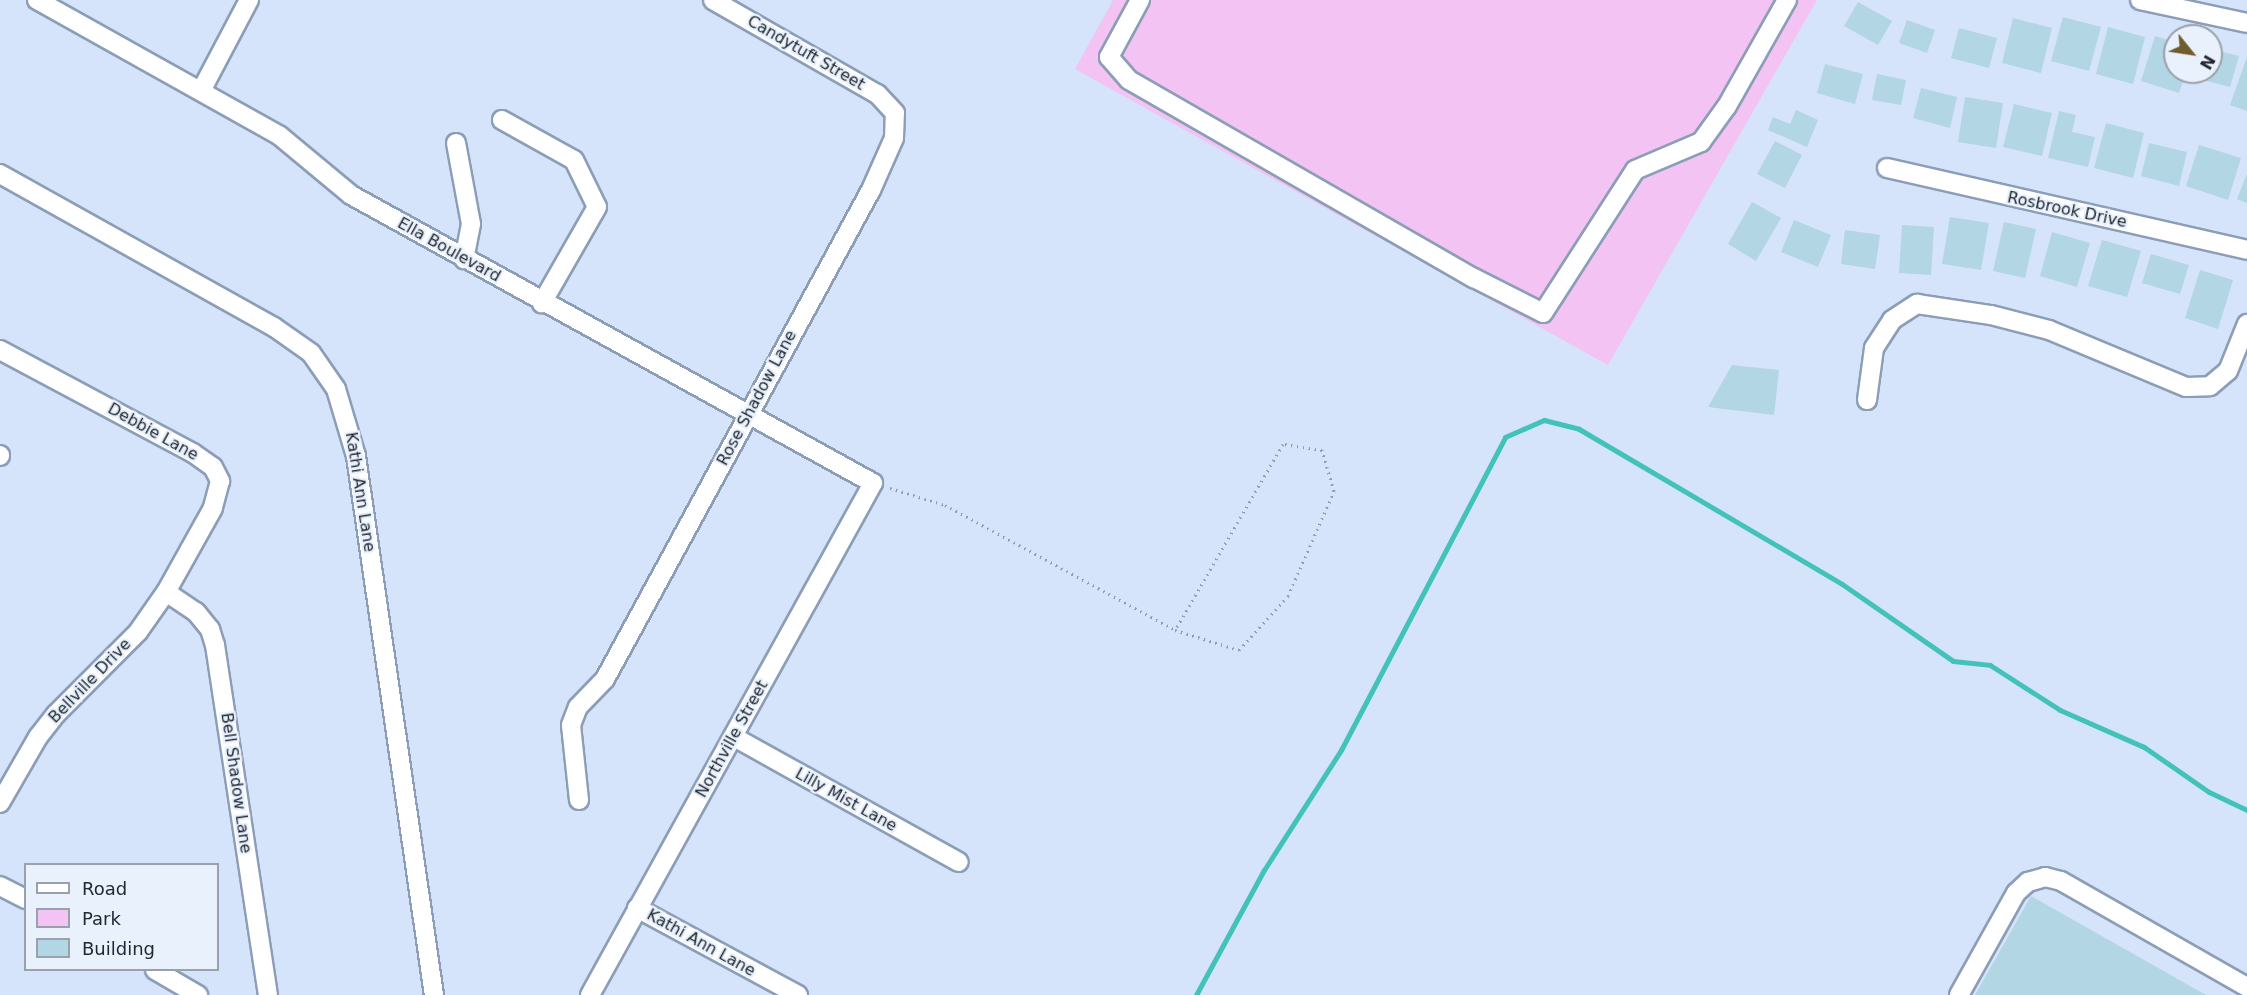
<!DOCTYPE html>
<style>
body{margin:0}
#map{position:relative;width:2247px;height:995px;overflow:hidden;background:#d5e4fa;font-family:"DejaVu Sans",sans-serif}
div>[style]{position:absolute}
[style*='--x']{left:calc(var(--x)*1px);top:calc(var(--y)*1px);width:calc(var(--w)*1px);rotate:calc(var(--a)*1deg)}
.green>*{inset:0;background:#f2c3f3}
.stream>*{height:5px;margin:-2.5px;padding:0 2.5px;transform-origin:2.5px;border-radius:2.5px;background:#43c2ba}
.building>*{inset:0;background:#b2d6e3}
.path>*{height:3px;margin-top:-1.5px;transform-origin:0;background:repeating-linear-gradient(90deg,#919dae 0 1.5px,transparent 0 6px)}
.roads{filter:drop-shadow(2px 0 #8c9eb7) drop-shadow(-2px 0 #8c9eb7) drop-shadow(0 2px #8c9eb7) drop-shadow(0 -2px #8c9eb7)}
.minor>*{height:18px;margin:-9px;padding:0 9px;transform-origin:9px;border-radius:9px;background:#fff}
span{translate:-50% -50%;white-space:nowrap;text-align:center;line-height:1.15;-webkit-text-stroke:4.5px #e9f1fc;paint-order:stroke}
.street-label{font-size:16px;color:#212832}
.legend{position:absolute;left:24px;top:863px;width:195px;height:108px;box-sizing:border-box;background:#e9f1fc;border:2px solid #99a1ab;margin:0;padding:8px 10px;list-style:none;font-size:18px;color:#212832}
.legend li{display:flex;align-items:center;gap:12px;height:30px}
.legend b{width:30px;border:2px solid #99a1ab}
.north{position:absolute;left:2163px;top:24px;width:60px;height:60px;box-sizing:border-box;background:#e9f1fc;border:2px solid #99a1ab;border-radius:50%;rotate:120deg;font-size:16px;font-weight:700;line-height:24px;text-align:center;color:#212832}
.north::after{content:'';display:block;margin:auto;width:21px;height:27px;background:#715c2b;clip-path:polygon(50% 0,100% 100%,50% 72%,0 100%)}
</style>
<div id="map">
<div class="green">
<i style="clip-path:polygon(1113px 0,1817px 0,1608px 365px,1075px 69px)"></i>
</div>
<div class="stream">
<i style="--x:1196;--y:995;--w:142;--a:-61.5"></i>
<i style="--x:1264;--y:870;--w:143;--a:-57.3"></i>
<i style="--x:1341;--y:750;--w:353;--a:-62.3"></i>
<i style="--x:1505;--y:437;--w:43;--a:-23.6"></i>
<i style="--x:1544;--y:420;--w:36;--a:14"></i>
<i style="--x:1579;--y:429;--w:305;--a:30.5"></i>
<i style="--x:1842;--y:584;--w:135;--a:34.7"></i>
<i style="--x:1953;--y:661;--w:37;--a:6"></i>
<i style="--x:1990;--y:665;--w:83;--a:32.7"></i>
<i style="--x:2060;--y:710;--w:92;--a:23.8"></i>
<i style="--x:2144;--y:747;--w:79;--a:34.7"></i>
<i style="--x:2209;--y:792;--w:42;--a:25.3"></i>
</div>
<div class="building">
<i style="clip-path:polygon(1858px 2px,1892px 21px,1878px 45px,1844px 26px)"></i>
<i style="clip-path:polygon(2063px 17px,2101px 27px,2089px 71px,2051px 61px)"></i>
<i style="clip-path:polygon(2013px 18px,2052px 28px,2041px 73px,2002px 63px)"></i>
<i style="clip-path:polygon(1907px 20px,1935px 30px,1927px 53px,1899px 43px)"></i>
<i style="clip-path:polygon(2108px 27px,2145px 37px,2133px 84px,2096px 74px)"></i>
<i style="clip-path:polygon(1959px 28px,1997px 38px,1989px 68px,1951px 58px)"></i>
<i style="clip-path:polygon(2155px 36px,2175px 42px,2175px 72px,2186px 72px,2179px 93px,2141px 81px)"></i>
<i style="clip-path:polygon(2211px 49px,2239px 56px,2230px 87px,2192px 77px,2193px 72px,2211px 72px)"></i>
<i style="clip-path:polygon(2247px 57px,2247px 111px,2230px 105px)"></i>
<i style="clip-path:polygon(1825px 64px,1863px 74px,1855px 104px,1817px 93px)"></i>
<i style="clip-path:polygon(1877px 74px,1906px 80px,1901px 105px,1872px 100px)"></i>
<i style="clip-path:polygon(1921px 88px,1957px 97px,1950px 128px,1913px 118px)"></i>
<i style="clip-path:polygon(1965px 97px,2003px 103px,1996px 148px,1958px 142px)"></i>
<i style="clip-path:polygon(2014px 104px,2052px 113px,2042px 156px,2003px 147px)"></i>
<i style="clip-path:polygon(1796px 110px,1818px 120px,1807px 147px,1768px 130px,1773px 117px,1790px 124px)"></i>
<i style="clip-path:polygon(2059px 111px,2076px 115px,2072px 132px,2095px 137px,2088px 167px,2048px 158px)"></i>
<i style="clip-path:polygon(2106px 123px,2144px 133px,2133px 178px,2094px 168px)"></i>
<i style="clip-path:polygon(1775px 141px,1802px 155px,1785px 188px,1757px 174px)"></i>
<i style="clip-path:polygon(2149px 143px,2187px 152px,2179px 186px,2141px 176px)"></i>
<i style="clip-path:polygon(2199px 145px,2241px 158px,2228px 200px,2186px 186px)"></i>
<i style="clip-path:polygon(2247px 174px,2247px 203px,2237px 199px)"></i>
<i style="clip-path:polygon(1752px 202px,1781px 218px,1756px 261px,1728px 244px)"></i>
<i style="clip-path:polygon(1950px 217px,1989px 223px,1981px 270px,1942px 264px)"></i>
<i style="clip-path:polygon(1794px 220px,1831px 235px,1818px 267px,1781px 252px)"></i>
<i style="clip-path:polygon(2004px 222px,2036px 229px,2025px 278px,1993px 271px)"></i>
<i style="clip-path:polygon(1902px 225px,1934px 227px,1931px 275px,1899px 273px)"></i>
<i style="clip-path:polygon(1845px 230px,1880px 235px,1875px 269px,1841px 264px)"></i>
<i style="clip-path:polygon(2052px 232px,2090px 243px,2077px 287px,2040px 276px)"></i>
<i style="clip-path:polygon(2102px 240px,2141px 251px,2127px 297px,2088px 286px)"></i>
<i style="clip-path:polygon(2151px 254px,2189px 265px,2180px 294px,2142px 283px)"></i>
<i style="clip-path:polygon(2200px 270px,2233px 280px,2218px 329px,2185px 318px)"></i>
<i style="clip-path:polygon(1732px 365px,1779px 370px,1774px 415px,1708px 407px)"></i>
<i style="clip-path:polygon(2031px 896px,2206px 995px,1975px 995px)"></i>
</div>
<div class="path">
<i style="--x:890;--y:488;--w:58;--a:17.2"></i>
<i style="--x:945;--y:505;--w:262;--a:28.5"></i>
<i style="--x:1175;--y:630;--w:67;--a:17.4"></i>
<i style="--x:1239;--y:650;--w:73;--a:-47.8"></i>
<i style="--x:1288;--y:596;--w:115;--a:-66.3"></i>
<i style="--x:1334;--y:491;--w:43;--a:-106.3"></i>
<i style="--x:1322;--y:450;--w:39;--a:-171"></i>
<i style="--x:1283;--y:444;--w:215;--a:120.1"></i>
</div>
<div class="roads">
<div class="minor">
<i style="--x:37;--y:0;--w:278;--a:29.2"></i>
<i style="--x:280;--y:136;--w:92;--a:39.7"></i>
<i style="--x:351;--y:195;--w:596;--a:28.89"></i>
<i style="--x:873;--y:483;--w:585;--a:118.93"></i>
<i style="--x:1140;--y:0;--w:65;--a:118.5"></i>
<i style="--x:1109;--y:57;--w:30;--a:49"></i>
<i style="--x:1129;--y:80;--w:398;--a:29.9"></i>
<i style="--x:1474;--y:278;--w:77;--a:26.9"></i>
<i style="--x:1543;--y:313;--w:170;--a:-57.2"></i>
<i style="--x:1635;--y:170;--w:72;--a:-23"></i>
<i style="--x:1701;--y:142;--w:44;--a:-54.2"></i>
<i style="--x:1727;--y:106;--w:122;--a:-60.5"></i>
<i style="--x:2140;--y:0;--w:109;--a:12.1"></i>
<i style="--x:201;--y:91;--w:103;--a:-62.2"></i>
<i style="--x:502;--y:120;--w:82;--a:29.1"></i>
<i style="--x:574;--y:160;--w:52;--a:63.9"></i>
<i style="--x:597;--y:207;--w:111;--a:119.8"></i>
<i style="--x:456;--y:143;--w:82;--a:79.5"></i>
<i style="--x:471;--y:224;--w:36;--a:101"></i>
<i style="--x:1887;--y:168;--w:369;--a:12.8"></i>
<i style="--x:0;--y:174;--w:314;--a:29.2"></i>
<i style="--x:274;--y:327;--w:45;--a:35.1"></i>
<i style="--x:311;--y:353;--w:44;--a:55.2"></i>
<i style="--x:336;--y:389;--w:70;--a:73.4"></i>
<i style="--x:356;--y:456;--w:545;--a:81.77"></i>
<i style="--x:0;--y:350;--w:219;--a:28.1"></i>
<i style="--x:193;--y:453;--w:24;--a:35"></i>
<i style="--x:213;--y:467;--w:16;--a:63"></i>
<i style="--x:220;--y:481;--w:28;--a:105"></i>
<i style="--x:213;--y:508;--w:96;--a:119.2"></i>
<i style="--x:166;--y:592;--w:49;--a:125"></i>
<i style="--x:138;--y:632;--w:116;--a:135"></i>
<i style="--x:56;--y:714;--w:29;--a:128"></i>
<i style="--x:38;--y:737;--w:76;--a:119.9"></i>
<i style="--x:1867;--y:400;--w:52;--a:-82.3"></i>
<i style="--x:1874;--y:348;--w:33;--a:-57"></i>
<i style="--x:1892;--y:320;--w:30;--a:-33"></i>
<i style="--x:1917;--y:304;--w:75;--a:8.5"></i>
<i style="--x:1991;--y:315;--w:60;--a:14.5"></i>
<i style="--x:2049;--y:330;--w:148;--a:22.6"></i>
<i style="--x:2186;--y:387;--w:24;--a:-2"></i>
<i style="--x:2210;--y:386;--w:23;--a:-40"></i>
<i style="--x:2228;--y:371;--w:51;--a:-68"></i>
<i style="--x:0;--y:456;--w:1;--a:-90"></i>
<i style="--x:166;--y:592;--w:36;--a:34"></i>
<i style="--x:196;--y:612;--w:22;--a:51"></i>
<i style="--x:210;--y:629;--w:17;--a:73"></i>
<i style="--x:215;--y:645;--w:354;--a:81.4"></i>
<i style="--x:734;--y:737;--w:257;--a:29.1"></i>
<i style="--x:579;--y:800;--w:75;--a:-96.1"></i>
<i style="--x:571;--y:725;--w:19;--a:-69"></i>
<i style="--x:578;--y:707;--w:39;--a:-46"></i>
<i style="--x:605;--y:679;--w:557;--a:-61.46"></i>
<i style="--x:871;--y:190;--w:57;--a:-66.1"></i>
<i style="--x:894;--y:138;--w:25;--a:-88"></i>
<i style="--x:895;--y:113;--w:26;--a:-133"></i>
<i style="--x:877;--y:94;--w:189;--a:-150.2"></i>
<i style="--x:0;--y:886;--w:29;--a:27"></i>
<i style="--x:637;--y:908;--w:183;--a:28.4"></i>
<i style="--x:155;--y:970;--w:50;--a:30.2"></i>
<i style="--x:1959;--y:995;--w:117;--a:-60.8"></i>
<i style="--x:2016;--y:893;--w:16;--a:-43"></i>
<i style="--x:2028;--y:882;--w:18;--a:-16"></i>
<i style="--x:2045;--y:877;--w:16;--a:14"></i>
<i style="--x:2061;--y:881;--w:214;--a:29.7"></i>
</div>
</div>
<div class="street-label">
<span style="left:806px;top:53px;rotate:30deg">Candytuft Street</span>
<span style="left:2067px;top:210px;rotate:12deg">Rosbrook Drive</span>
<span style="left:449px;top:250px;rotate:29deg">Ella Boulevard</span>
<span style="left:757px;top:398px;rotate:-62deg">Rose Shadow Lane</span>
<span style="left:153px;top:432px;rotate:29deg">Debbie Lane</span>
<span style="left:360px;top:492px;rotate:81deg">Kathi Ann Lane</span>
<span style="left:90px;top:681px;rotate:-46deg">Bellville Drive</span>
<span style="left:732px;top:739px;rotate:-61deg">Northville Street</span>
<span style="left:236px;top:783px;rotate:82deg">Bell Shadow Lane</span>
<span style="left:846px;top:800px;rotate:29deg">Lilly Mist Lane</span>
<span style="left:701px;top:943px;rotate:29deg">Kathi Ann Lane</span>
</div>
<ul class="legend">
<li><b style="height:8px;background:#fff"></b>Road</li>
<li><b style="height:16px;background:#f2c3f3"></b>Park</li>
<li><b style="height:16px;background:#b2d6e3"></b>Building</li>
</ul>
<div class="north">N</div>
</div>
